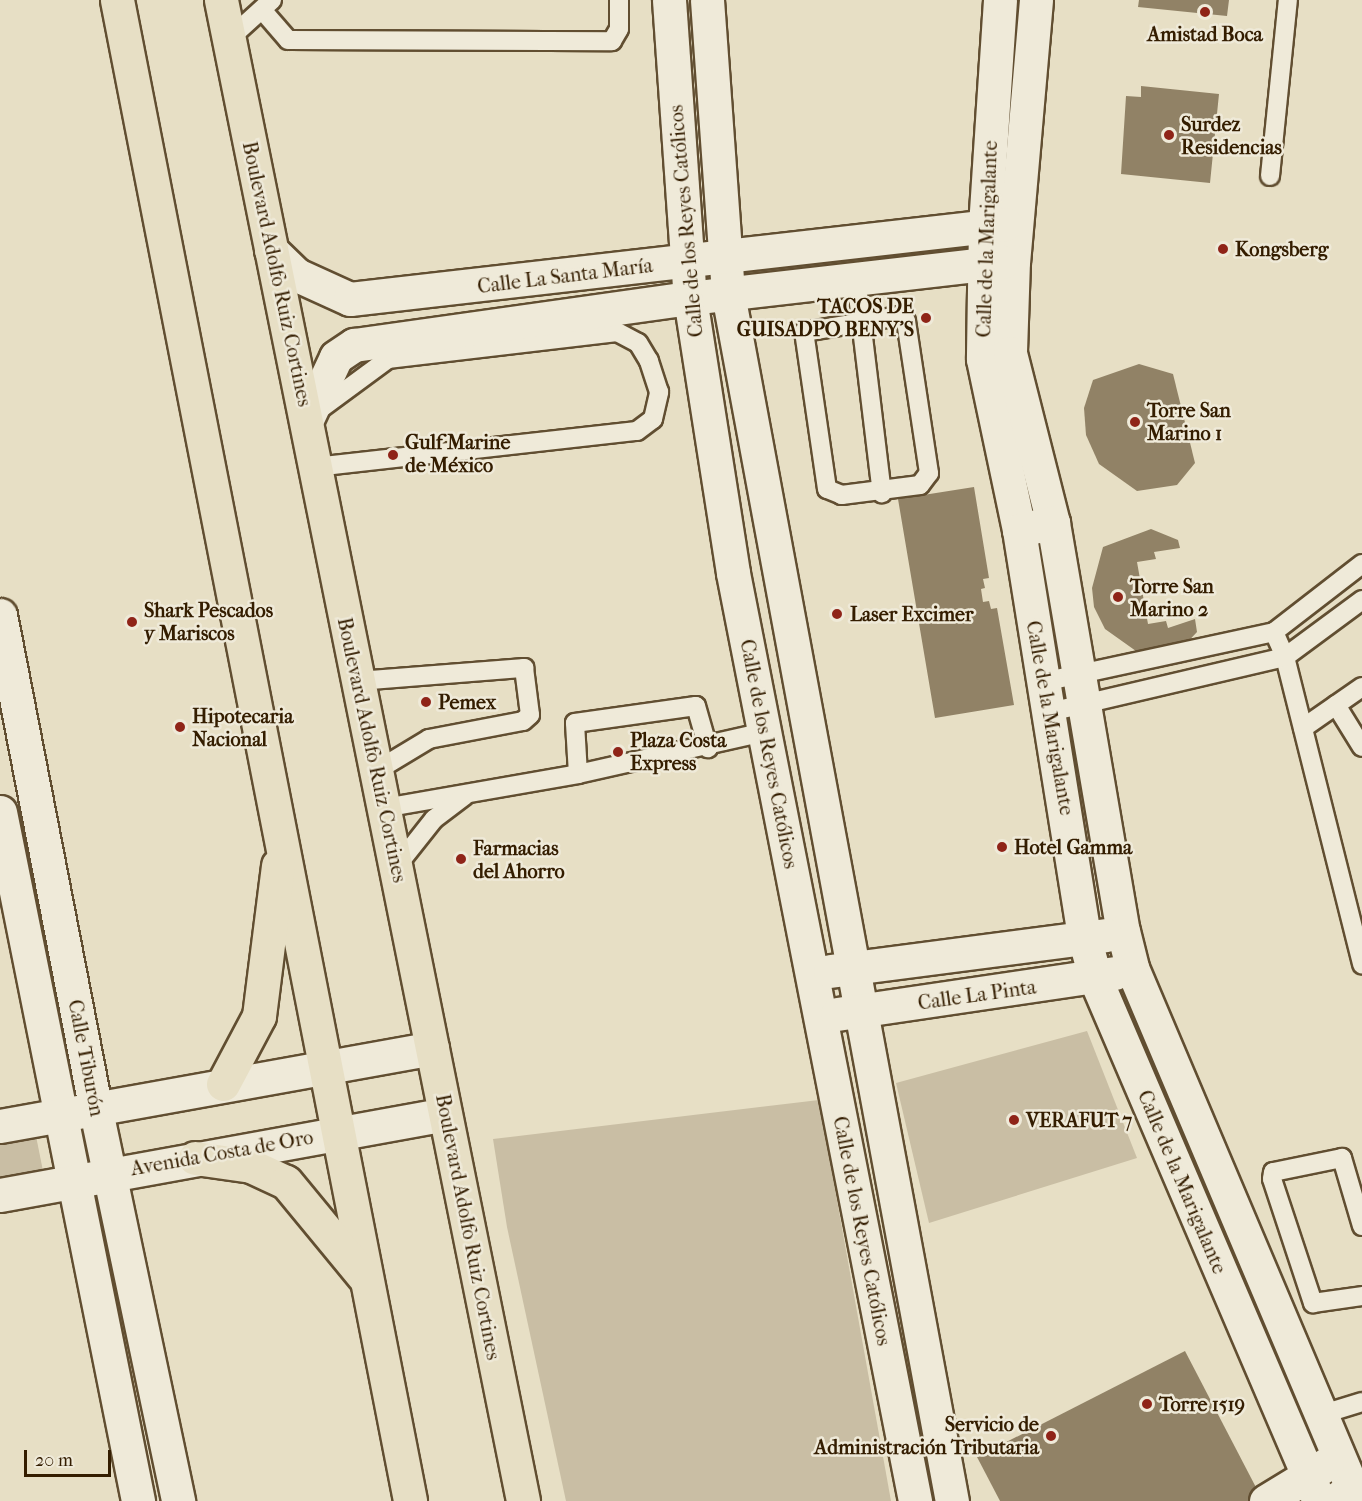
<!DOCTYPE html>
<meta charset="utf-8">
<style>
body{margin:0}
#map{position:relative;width:1362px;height:1501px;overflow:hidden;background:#e7dfc5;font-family:"IM FELL French Canon",serif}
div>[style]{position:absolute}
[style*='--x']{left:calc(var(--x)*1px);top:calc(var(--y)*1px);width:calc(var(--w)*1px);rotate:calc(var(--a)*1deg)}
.green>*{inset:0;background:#c9bea4}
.building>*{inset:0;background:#918266}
.roads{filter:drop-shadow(2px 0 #614e31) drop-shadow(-2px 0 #614e31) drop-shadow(0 2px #614e31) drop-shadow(0 -2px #614e31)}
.service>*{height:18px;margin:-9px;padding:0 9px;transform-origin:9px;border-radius:9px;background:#efead9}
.minor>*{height:33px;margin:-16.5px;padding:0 16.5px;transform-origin:16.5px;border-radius:16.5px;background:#efead9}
.tertiary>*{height:33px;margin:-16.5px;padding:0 16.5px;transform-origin:16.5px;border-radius:16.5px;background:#efead9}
.primary>*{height:33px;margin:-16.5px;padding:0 16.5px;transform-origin:16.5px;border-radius:16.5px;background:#e7dfc5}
.dots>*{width:16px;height:16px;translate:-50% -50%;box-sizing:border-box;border:3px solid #efead9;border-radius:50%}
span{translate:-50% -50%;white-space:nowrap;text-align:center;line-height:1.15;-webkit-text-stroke:5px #efead9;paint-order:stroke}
.poi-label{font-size:20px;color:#341d00;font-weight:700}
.left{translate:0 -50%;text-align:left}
.right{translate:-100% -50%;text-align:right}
.street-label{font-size:20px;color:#341d00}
.scale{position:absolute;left:24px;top:1450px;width:87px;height:27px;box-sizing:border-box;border:3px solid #341d00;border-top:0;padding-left:8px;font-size:18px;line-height:21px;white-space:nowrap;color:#341d00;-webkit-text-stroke:4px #efead9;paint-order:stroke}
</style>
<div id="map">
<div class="green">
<i style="clip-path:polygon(1087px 1031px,1137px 1158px,929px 1223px,896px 1083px)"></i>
<i style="clip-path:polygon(819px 1100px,891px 1501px,566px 1501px,507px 1227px,493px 1139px)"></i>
<i style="clip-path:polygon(35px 1131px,44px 1176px,0 1184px,0 1138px)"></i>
</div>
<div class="building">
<i style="clip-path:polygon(1139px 0,1229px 0,1227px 16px,1138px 7px)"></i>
<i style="clip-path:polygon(1141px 86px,1219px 94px,1210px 183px,1121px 174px,1126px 96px,1141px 97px)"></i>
<i style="clip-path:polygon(1139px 364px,1173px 374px,1195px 463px,1177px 485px,1137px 491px,1099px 464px,1086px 435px,1084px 408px,1093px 380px)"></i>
<i style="clip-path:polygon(974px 487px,989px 578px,983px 579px,985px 588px,981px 589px,983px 602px,989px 601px,991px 609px,997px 608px,1014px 705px,935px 718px,898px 499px)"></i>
<i style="clip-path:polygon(1151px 529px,1178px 540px,1180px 548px,1154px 552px,1156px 559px,1137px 562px,1148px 624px,1166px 621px,1168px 628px,1195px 619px,1197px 632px,1179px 651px,1143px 656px,1105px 629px,1094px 607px,1092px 588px,1103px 547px)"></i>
<i style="clip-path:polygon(1185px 1351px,1261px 1497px,1253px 1501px,1000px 1501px,977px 1457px)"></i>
</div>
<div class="roads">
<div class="service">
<i style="--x:263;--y:11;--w:38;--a:49"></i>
<i style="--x:288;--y:40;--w:324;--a:0.2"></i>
<i style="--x:612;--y:41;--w:14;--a:-60"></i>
<i style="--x:619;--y:29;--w:29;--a:-90"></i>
<i style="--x:229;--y:39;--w:58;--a:-42.2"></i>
<i style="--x:1270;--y:176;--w:177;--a:-84.2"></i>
<i style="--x:856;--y:279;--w:216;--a:83.1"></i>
<i style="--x:900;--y:316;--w:8;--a:40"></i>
<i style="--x:906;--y:321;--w:154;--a:81.4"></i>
<i style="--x:929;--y:473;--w:15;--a:127"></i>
<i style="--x:920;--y:485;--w:79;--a:172.7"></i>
<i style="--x:842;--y:495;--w:16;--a:-158"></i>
<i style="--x:827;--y:489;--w:159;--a:-98.3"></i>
<i style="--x:804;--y:332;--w:97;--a:-9.5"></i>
<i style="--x:315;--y:467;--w:324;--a:-6.4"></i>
<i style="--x:637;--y:431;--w:20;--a:-37"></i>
<i style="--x:653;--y:419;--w:28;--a:-77"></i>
<i style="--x:659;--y:392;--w:33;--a:-108"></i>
<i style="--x:649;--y:361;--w:21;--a:-121"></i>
<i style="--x:638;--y:343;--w:24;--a:-152"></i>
<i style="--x:617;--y:332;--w:231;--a:173.3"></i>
<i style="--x:388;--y:359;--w:89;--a:143.6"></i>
<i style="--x:1274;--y:632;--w:27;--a:66"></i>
<i style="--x:1285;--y:657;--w:317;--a:75.9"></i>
<i style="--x:358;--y:681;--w:167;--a:-4.5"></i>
<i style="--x:524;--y:668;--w:47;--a:82.7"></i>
<i style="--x:530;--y:715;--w:9;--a:139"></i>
<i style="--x:523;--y:721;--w:96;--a:169.2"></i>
<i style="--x:429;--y:739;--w:62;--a:148.9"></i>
<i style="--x:1043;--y:682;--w:236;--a:-12.2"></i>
<i style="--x:1274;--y:632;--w:111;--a:-37.7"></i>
<i style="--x:1336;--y:705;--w:49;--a:58.2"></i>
<i style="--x:1050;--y:712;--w:241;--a:-13.2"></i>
<i style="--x:1285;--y:657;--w:96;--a:-36.5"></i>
<i style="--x:1303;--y:728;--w:72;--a:-34.8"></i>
<i style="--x:578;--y:774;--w:51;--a:-93.4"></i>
<i style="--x:575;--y:723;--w:122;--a:-8"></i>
<i style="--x:696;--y:706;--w:44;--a:74.1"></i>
<i style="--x:384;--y:808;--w:197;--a:-9.9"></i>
<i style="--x:578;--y:774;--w:191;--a:-12.7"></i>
<i style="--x:396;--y:867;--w:61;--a:-51.6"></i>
<i style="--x:434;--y:819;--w:38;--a:-37"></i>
<i style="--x:1362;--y:1226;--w:71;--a:-106.4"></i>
<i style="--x:1342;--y:1158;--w:70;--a:168.5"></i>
<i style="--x:1273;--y:1172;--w:7;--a:98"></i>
<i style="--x:1272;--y:1179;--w:131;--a:71.7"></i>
<i style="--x:1313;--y:1303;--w:49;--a:-8.1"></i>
<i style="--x:1320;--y:1415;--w:44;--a:-17.2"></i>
</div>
<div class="minor">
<i style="--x:669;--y:0;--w:299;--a:86"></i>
<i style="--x:690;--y:298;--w:278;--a:81.1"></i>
<i style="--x:733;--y:573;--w:946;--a:78.9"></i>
<i style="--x:707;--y:0;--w:295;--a:85.9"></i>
<i style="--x:728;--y:294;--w:1228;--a:79.49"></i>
<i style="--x:1000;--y:0;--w:226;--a:93.8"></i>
<i style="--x:985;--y:226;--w:133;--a:90.9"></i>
<i style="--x:983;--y:359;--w:175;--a:78.1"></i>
<i style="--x:1019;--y:530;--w:415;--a:80.9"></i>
<i style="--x:1085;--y:940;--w:39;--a:75"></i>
<i style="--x:1095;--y:978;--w:569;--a:66.81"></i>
<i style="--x:1036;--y:0;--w:262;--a:95"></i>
<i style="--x:1013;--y:261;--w:92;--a:91.9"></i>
<i style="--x:1010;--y:353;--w:175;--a:75.8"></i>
<i style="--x:1053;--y:523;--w:414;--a:80.3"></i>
<i style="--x:1123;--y:931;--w:38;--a:76"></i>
<i style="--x:1132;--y:968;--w:554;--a:67.05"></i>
<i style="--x:1348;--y:1478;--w:11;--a:75"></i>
<i style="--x:1351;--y:1489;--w:21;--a:145"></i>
<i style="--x:271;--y:250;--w:36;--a:44"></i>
<i style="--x:297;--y:275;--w:58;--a:24.4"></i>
<i style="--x:350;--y:299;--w:660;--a:-6.52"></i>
<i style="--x:307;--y:419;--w:68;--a:-64.9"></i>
<i style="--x:336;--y:357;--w:22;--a:-34"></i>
<i style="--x:354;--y:345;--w:339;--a:-8"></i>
<i style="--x:690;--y:298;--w:315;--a:-6.6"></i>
<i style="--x:0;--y:615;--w:500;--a:79.05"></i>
<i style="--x:95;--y:1106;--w:404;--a:78.1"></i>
<i style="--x:0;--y:812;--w:703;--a:78.67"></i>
<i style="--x:830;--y:971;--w:278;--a:-7.4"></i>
<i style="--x:837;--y:1014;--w:281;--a:-8.4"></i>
<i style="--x:1266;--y:1501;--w:71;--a:-31.2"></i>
</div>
<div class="tertiary">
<i style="--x:1019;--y:530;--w:35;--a:-12"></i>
<i style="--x:0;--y:1126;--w:439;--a:-10.2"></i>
<i style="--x:0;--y:1195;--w:452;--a:-10.3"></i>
</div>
<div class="primary">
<i style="--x:117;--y:0;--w:1529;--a:78.95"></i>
<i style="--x:221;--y:0;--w:1531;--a:78.62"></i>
<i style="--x:223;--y:1084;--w:77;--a:-62.1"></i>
<i style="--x:259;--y:1016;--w:152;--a:-82.8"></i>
<i style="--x:195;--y:1158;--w:57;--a:8.1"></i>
<i style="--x:251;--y:1166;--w:38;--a:25"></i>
<i style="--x:286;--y:1182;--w:124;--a:50.5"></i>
</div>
</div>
<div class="dots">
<i style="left:1205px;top:12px;background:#8f2418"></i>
<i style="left:1169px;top:135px;background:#8f2418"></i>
<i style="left:1223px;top:249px;background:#8f2418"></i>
<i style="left:926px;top:318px;background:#8f2418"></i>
<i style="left:1135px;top:422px;background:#8f2418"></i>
<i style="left:393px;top:455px;background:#8f2418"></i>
<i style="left:1118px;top:597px;background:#8f2418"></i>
<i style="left:837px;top:614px;background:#8f2418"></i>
<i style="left:132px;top:622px;background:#8f2418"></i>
<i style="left:426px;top:702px;background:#8f2418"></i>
<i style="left:180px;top:727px;background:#8f2418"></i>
<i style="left:618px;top:752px;background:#8f2418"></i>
<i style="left:1002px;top:847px;background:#8f2418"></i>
<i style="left:461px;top:859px;background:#8f2418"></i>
<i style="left:1014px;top:1120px;background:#8f2418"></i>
<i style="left:1147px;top:1404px;background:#8f2418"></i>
<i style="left:1051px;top:1436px;background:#8f2418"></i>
</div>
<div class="poi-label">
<span style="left:1205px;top:34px">Amistad Boca</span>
<span class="left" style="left:1181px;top:136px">Surdez<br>Residencias</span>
<span class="left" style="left:1235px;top:249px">Kongsberg</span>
<span class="right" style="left:914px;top:318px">TACOS DE<br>GUISADPO BENY'S</span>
<span class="left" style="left:1147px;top:422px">Torre San<br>Marino 1</span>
<span class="left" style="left:405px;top:454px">Gulf Marine<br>de México</span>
<span class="left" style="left:1130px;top:598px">Torre San<br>Marino 2</span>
<span class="left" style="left:144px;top:622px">Shark Pescados<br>y Mariscos</span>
<span class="left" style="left:850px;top:614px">Laser Excimer</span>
<span class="left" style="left:438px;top:702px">Pemex</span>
<span class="left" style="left:192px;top:728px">Hipotecaria<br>Nacional</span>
<span class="left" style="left:630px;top:752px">Plaza Costa<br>Express</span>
<span class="left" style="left:1014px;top:847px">Hotel Gamma</span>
<span class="left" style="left:473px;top:860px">Farmacias<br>del Ahorro</span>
<span class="left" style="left:1026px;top:1120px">VERAFUT 7</span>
<span class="left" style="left:1159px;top:1404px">Torre 1519</span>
<span class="right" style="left:1039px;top:1436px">Servicio de<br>Administración Tributaria</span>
</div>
<div class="street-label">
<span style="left:686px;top:221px;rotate:-95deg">Calle de los Reyes Católicos</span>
<span style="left:987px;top:239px;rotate:-88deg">Calle de la Marigalante</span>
<span style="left:277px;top:274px;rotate:78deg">Boulevard Adolfo Ruiz Cortines</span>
<span style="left:565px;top:276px;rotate:-7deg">Calle La Santa María</span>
<span style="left:1050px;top:718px;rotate:80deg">Calle de la Marigalante</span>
<span style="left:372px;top:750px;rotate:78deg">Boulevard Adolfo Ruiz Cortines</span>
<span style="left:769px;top:754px;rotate:79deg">Calle de los Reyes Católicos</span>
<span style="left:977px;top:995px;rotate:-8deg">Calle La Pinta</span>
<span style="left:86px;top:1058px;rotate:79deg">Calle Tiburón</span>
<span style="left:222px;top:1153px;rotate:-10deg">Avenida Costa de Oro</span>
<span style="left:1182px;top:1182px;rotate:67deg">Calle de la Marigalante</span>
<span style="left:468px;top:1227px;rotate:79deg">Boulevard Adolfo Ruiz Cortines</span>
<span style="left:862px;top:1231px;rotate:79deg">Calle de los Reyes Católicos</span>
</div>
<div class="scale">20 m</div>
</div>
